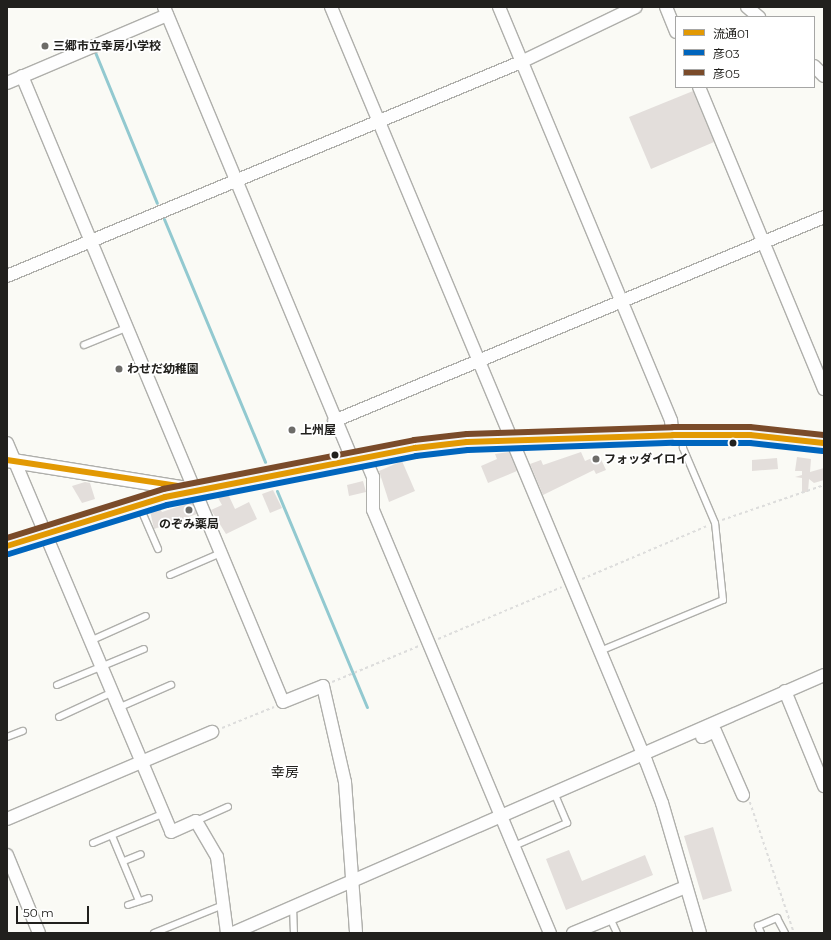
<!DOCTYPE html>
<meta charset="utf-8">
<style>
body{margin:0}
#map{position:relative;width:831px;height:940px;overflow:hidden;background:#fafaf5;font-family:Montserrat,"Noto Sans JP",sans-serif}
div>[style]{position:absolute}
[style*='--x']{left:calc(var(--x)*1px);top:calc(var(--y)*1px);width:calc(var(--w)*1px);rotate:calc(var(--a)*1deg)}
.stream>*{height:3px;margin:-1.5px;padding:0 1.5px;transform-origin:1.5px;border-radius:1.5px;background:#92c9d0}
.building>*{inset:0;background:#e3dedb}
.path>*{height:1.5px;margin-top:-0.75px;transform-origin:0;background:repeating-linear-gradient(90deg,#dddddc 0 3px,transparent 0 6px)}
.roads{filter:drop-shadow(1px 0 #afafab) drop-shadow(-1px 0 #afafab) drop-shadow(0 1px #afafab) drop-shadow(0 -1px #afafab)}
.service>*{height:6px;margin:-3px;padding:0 3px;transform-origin:3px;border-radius:3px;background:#fefefe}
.minor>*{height:12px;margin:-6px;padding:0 6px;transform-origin:6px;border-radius:6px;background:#fefefe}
.tertiary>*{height:14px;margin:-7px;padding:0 7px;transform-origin:7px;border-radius:7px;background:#fefefe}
.secondary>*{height:16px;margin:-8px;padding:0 8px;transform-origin:8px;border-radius:8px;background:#f4f6f8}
.bus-1>*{height:6px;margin:-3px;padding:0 3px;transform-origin:3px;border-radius:3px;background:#e29903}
.bus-2>*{height:6px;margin:-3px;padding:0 3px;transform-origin:3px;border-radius:3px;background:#0065bd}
.bus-3>*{height:6px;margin:-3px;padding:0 3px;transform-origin:3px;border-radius:3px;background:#7a4b2a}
.dots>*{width:11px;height:11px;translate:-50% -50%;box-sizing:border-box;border:2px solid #fff;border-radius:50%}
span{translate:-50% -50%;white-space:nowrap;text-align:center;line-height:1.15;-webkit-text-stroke:3.5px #fff;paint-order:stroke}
.poi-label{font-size:12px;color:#21201d;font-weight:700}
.left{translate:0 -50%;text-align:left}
.quarter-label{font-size:14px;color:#21201d}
.frame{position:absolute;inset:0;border:8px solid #21201d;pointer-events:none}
.legend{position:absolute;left:675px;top:16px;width:140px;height:72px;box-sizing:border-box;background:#fff;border:1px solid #a6a6a5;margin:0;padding:5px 7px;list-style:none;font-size:12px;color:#21201d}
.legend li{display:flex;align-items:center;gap:8px;height:20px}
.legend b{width:20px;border:1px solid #a6a6a5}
.scale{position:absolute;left:16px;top:906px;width:73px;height:18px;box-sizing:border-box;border:2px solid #21201d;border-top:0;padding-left:5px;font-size:12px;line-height:14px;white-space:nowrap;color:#21201d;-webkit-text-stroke:3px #fff;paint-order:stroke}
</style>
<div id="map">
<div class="stream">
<i style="--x:95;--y:52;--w:163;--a:67.7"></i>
<i style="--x:164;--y:219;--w:263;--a:67.4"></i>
<i style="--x:277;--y:491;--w:234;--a:67.4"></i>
</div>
<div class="building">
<i style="clip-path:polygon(693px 91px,714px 142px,651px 169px,629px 117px)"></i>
<i style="clip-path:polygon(509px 452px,517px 471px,488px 483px,481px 466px,497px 459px,495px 454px)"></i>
<i style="clip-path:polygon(581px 452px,585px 461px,599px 455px,606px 470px,596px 474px,594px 470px,543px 495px,530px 464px,541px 460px,543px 465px)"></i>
<i style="clip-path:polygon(797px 457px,811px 459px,810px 472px,824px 468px,824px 480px,814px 483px,809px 479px,808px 492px,802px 492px,802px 478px,795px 477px,802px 475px,802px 471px,795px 471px)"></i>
<i style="clip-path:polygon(777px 458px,778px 469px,752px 471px,752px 460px)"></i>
<i style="clip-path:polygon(402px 461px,415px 491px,389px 502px,379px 471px)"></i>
<i style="clip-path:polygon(363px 481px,366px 492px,349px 496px,347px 485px)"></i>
<i style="clip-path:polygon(85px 482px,90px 483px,95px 499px,82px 503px,72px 486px)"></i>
<i style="clip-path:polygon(273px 490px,282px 508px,270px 513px,262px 494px)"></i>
<i style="clip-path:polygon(228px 494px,235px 509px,249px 502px,257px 519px,226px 534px,211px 510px,222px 505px,218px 498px)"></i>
<i style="clip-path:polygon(192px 502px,197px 514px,154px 529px,150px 511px,160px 508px,162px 512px)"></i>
<i style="clip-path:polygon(713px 827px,732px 891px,703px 900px,684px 836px)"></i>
<i style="clip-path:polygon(569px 850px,582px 881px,645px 855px,653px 875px,566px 910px,546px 859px)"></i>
</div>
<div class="path">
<i style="--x:722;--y:520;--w:108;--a:-18.9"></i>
<i style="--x:582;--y:579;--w:136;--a:-23"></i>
<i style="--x:438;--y:639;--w:134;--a:-22.8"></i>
<i style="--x:332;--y:682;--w:94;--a:-22.5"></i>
<i style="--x:222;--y:728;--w:56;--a:-22"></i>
<i style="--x:750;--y:802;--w:138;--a:71.4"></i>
</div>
<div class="roads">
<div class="service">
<i style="--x:84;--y:345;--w:45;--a:-22"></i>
<i style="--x:139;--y:505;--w:48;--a:66.6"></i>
<i style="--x:170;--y:575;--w:56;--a:-23.3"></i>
<i style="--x:90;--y:641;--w:61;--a:-24.1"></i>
<i style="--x:600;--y:651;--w:133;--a:-22.5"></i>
<i style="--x:723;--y:600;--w:77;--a:-95.9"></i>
<i style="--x:715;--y:523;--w:82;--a:-113.1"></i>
<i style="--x:683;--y:448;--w:13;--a:-90"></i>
<i style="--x:57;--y:685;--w:94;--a:-22.5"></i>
<i style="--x:118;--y:708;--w:58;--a:-23.5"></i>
<i style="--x:59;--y:717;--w:57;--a:-24.8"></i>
<i style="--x:7;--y:737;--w:17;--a:-21"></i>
<i style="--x:196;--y:821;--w:35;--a:-24"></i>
<i style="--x:112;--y:836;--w:70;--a:67.4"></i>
<i style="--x:93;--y:843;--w:75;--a:-22.8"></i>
<i style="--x:514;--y:846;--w:58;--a:-23.5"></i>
<i style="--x:567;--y:823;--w:33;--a:-113"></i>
<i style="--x:124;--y:861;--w:18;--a:-22"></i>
<i style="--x:128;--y:905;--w:22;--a:-18"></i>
<i style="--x:293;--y:906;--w:27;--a:88"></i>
<i style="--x:610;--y:918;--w:17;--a:65"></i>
<i style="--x:154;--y:933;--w:74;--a:-22.1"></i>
<i style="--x:761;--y:933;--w:8;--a:-113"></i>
<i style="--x:758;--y:926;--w:21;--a:-23"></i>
<i style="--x:777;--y:918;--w:17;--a:62"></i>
</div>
<div class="minor">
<i style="--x:164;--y:7;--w:492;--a:67.4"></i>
<i style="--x:331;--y:7;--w:817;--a:67.33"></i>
<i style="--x:646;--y:761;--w:45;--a:69.1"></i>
<i style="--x:662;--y:803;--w:135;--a:73.7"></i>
<i style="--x:499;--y:7;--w:448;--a:67.4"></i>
<i style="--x:671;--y:421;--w:14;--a:82"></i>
<i style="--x:666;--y:7;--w:27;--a:68"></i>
<i style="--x:747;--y:7;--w:16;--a:40"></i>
<i style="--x:814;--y:66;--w:14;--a:45"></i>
<i style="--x:22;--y:76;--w:678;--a:67.37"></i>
<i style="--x:283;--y:702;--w:43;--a:-21.8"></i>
<i style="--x:323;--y:686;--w:98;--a:77.1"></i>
<i style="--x:345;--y:782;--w:151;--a:85.8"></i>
<i style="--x:7;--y:83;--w:174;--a:-23"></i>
<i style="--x:699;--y:87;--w:327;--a:67.5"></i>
<i style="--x:7;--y:276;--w:557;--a:-22.6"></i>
<i style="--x:521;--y:62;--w:127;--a:-25.6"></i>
<i style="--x:334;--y:421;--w:531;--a:-22.6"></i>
<i style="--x:7;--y:443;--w:422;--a:67.1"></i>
<i style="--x:171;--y:832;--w:27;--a:-24"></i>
<i style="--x:196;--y:821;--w:42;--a:59.7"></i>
<i style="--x:217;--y:857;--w:77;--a:82.5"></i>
<i style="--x:365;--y:458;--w:21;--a:67"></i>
<i style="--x:373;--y:477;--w:33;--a:90"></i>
<i style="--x:373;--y:510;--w:459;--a:67.3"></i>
<i style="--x:785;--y:691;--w:103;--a:67.7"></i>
<i style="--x:702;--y:737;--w:14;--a:-25"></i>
<i style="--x:715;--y:731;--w:70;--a:66.4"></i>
<i style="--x:7;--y:819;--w:223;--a:-23"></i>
<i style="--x:7;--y:855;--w:84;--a:67.7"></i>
<i style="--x:233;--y:933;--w:645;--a:-23.58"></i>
<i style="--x:573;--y:933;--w:122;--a:-22.2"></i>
</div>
<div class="tertiary">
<i style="--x:7;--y:460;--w:190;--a:9.1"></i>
</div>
<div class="secondary">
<i style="--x:7;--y:546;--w:165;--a:-17.2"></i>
<i style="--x:165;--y:497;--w:255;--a:-11.1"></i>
<i style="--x:415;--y:448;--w:52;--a:-6.6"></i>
<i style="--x:467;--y:442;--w:206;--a:-1.9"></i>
<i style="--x:673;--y:435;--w:77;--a:0"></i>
<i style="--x:750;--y:435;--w:74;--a:6.2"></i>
</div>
</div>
<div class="bus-1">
<i style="--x:7;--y:460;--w:173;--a:8.6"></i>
<i style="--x:7;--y:546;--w:165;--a:-17.2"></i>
<i style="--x:165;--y:497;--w:255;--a:-11.1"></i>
<i style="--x:415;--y:448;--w:52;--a:-6.6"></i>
<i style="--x:467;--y:442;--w:206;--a:-1.9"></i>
<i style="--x:673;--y:435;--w:77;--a:0"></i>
<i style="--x:750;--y:435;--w:74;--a:6.2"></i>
</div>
<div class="bus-2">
<i style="--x:9;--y:554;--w:165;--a:-17.2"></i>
<i style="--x:167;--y:505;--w:254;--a:-11.1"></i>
<i style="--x:416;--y:456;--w:52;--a:-6.6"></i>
<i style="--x:468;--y:450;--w:205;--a:-2"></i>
<i style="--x:673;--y:443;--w:77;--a:0"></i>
<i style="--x:750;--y:443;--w:73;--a:6.3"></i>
</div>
<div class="bus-3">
<i style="--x:7;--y:538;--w:164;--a:-17.4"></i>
<i style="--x:163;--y:489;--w:256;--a:-11"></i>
<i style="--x:414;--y:440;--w:53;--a:-6.5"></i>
<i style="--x:467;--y:434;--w:206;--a:-1.9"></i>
<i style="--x:673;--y:427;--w:77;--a:0"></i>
<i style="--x:750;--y:427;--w:74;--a:6.2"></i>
</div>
<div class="dots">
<i style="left:45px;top:46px;background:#6d6c69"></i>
<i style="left:119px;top:369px;background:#6d6c69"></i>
<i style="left:292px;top:430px;background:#6d6c69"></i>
<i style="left:733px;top:443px;background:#21201d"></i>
<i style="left:335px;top:455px;background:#21201d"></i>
<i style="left:596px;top:459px;background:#6d6c69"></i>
<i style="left:189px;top:510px;background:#6d6c69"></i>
</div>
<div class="poi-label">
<span class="left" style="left:53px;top:46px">三郷市立幸房小学校</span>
<span class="left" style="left:127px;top:369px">わせだ幼稚園</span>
<span class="left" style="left:300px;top:430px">上州屋</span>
<span class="left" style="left:604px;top:459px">フォッダイロイ</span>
<span style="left:189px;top:524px">のぞみ薬局</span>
</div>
<div class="quarter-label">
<span style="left:285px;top:772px">幸房</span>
</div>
<div class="frame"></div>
<ul class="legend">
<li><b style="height:5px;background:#e29903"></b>流通01</li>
<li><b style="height:5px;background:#0065bd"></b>彦03</li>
<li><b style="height:5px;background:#7a4b2a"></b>彦05</li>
</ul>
<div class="scale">50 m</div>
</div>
